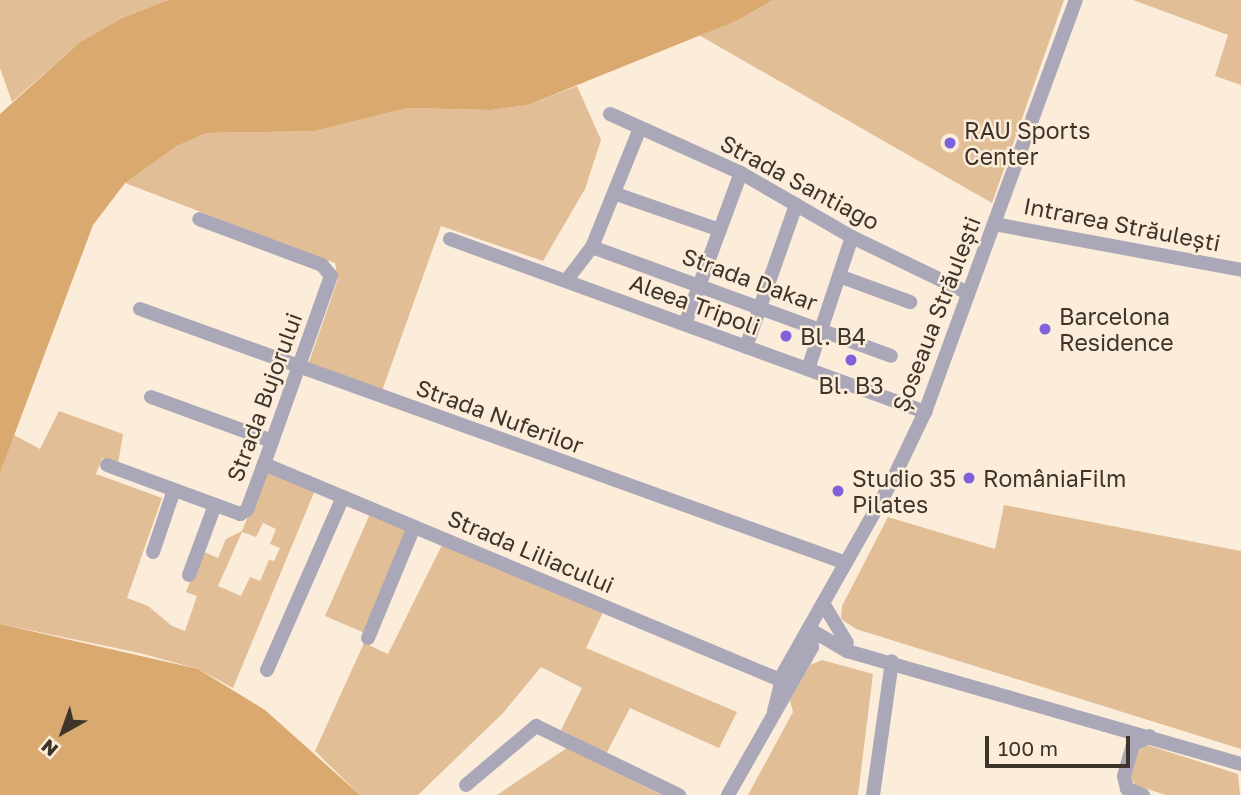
<!DOCTYPE html>
<meta charset="utf-8">
<style>
body{margin:0}
#map{position:relative;width:1241px;height:795px;overflow:hidden;background:#fcecda;font-family:"Golos Text",sans-serif}
div>[style]{position:absolute}
[style*='--x']{left:calc(var(--x)*1px);top:calc(var(--y)*1px);width:calc(var(--w)*1px);rotate:calc(var(--a)*1deg)}
.green>*{inset:0;background:#e1be96}
.water>*{inset:0;background:#d9a970}
.minor>*{height:14px;margin:-7px;padding:0 7px;transform-origin:7px;border-radius:7px;background:#aaa8b8}
.dots>*{width:19px;height:19px;translate:-50% -50%;box-sizing:border-box;border:4px solid #fcecda;border-radius:50%}
span{translate:-50% -50%;white-space:nowrap;text-align:center;line-height:1.15;-webkit-text-stroke:5px #fcecda;paint-order:stroke}
.poi-label{font-size:23px;color:#3f3429}
.left{translate:0 -50%;text-align:left}
.street-label{font-size:23px;color:#3f3429}
.north{position:absolute;left:28px;top:697px;width:70px;height:70px;-webkit-text-stroke:5px #fcecda;paint-order:stroke;rotate:220deg;font-size:19px;font-weight:700;line-height:28px;text-align:center;color:#3f3429}
.north::after{content:'';display:block;margin:auto;width:24px;height:32px;background:#3f3429;clip-path:polygon(50% 0,100% 100%,50% 72%,0 100%)}
.scale{position:absolute;left:985px;top:736px;width:145px;height:32px;box-sizing:border-box;border:4px solid #3f3429;border-top:0;padding-left:9px;font-size:21px;line-height:24px;white-space:nowrap;color:#3f3429;-webkit-text-stroke:5px #fcecda;paint-order:stroke}
</style>
<div id="map">
<div class="green">
<i style="clip-path:polygon(0 0,168px 0,122px 18px,80px 42px,12px 102px,0 68px)"></i>
<i style="clip-path:polygon(773px 0,1064px 0,992px 203px,697px 34px,738px 20px)"></i>
<i style="clip-path:polygon(1133px 0,1241px 0,1241px 85px,1215px 76px,1228px 35px)"></i>
<i style="clip-path:polygon(577px 86px,601px 140px,585px 189px,543px 261px,441px 226px,382px 391px,308px 365px,338px 279px,335px 263px,125px 183px,177px 146px,207px 133px,315px 131px,408px 108px,491px 110px,528px 105px)"></i>
<i style="clip-path:polygon(evenodd,59px 411px,123px 434px,118px 464px,102px 458px,96px 474px,162px 498px,127px 598px,148px 606px,172px 626px,185px 631px,197px 596px,186px 592px,202px 551px,218px 558px,226px 539px,242px 531px,267px 470px,315px 490px,233px 688px,198px 669px,140px 653px,0 624px,0 473px,14px 435px,40px 449px,59px 411px,263px 523px,276px 529px,270px 544px,280px 548px,274px 561px,269px 560px,260px 581px,250px 577px,241px 596px,218px 586px,242px 532px,256px 537px,263px 523px)"></i>
<i style="clip-path:polygon(1004px 505px,1241px 551px,1241px 749px,856px 629px,841px 619px,842px 606px,888px 517px,995px 549px)"></i>
<i style="clip-path:polygon(370px 514px,408px 531px,367px 634px,325px 616px)"></i>
<i style="clip-path:polygon(443px 543px,603px 612px,586px 648px,737px 712px,719px 748px,630px 708px,606px 754px,561px 730px,582px 688px,541px 667px,503px 713px,418px 795px,360px 795px,315px 751px,364px 643px,388px 654px)"></i>
<i style="clip-path:polygon(822px 660px,873px 674px,858px 795px,748px 795px,793px 712px,790px 700px,810px 665px)"></i>
<i style="clip-path:polygon(1147px 745px,1238px 774px,1240px 795px,1166px 795px,1135px 785px,1131px 777px,1137px 752px)"></i>
<i style="clip-path:polygon(567px 748px,662px 795px,497px 795px)"></i>
</div>
<div class="water">
<i style="clip-path:polygon(168px 0,773px 0,738px 20px,528px 105px,491px 110px,408px 108px,315px 131px,207px 133px,177px 146px,125px 183px,93px 225px,0 473px,0 114px,80px 42px,122px 18px)"></i>
<i style="clip-path:polygon(0 624px,198px 669px,265px 710px,360px 795px,0 795px)"></i>
</div>
<div class="minor">
<i style="--x:610;--y:114;--w:144;--a:24.2"></i>
<i style="--x:741;--y:173;--w:128;--a:30"></i>
<i style="--x:852;--y:237;--w:129;--a:25.8"></i>
<i style="--x:616;--y:194;--w:110;--a:19.1"></i>
<i style="--x:994;--y:224;--w:251;--a:10.5"></i>
<i style="--x:450;--y:239;--w:506;--a:20.01"></i>
<i style="--x:592;--y:247;--w:318;--a:20"></i>
<i style="--x:839;--y:276;--w:76;--a:20.1"></i>
<i style="--x:566;--y:281;--w:43;--a:-52.6"></i>
<i style="--x:592;--y:247;--w:128;--a:-68"></i>
<i style="--x:140;--y:309;--w:750;--a:19.79"></i>
<i style="--x:685;--y:324;--w:161;--a:-69.7"></i>
<i style="--x:746;--y:347;--w:151;--a:-70.6"></i>
<i style="--x:808;--y:369;--w:139;--a:-71.6"></i>
<i style="--x:151;--y:397;--w:129;--a:20"></i>
<i style="--x:264;--y:464;--w:559;--a:22.71"></i>
<i style="--x:107;--y:465;--w:142;--a:20.2"></i>
<i style="--x:240;--y:514;--w:8;--a:-30"></i>
<i style="--x:247;--y:510;--w:49;--a:-69.7"></i>
<i style="--x:264;--y:464;--w:200;--a:-70.4"></i>
<i style="--x:331;--y:276;--w:14;--a:-129"></i>
<i style="--x:322;--y:265;--w:131;--a:-159.5"></i>
<i style="--x:153;--y:552;--w:65;--a:-71.3"></i>
<i style="--x:189;--y:575;--w:75;--a:-69.6"></i>
<i style="--x:824;--y:605;--w:44;--a:58.8"></i>
<i style="--x:811;--y:630;--w:42;--a:30.3"></i>
<i style="--x:847;--y:651;--w:410;--a:16"></i>
<i style="--x:368;--y:638;--w:120;--a:-67.5"></i>
<i style="--x:267;--y:670;--w:189;--a:-66.3"></i>
<i style="--x:774;--y:711;--w:40;--a:-75.6"></i>
<i style="--x:784;--y:672;--w:222;--a:-60.5"></i>
<i style="--x:893;--y:479;--w:74;--a:-64.5"></i>
<i style="--x:925;--y:412;--w:439;--a:-69.9"></i>
<i style="--x:466;--y:785;--w:92;--a:-40.1"></i>
<i style="--x:536;--y:726;--w:159;--a:25.8"></i>
<i style="--x:728;--y:795;--w:170;--a:-60.4"></i>
<i style="--x:812;--y:647;--w:17;--a:-93"></i>
<i style="--x:873;--y:795;--w:135;--a:-81.9"></i>
<i style="--x:1143;--y:795;--w:17;--a:-159"></i>
<i style="--x:1127;--y:789;--w:13;--a:-103"></i>
<i style="--x:1124;--y:776;--w:32;--a:-74"></i>
<i style="--x:1133;--y:745;--w:19;--a:-28"></i>
</div>
<div class="dots">
<i style="left:950px;top:143px;background:#8061dc"></i>
<i style="left:1045px;top:329px;background:#8061dc"></i>
<i style="left:786px;top:336px;background:#8061dc"></i>
<i style="left:851px;top:360px;background:#8061dc"></i>
<i style="left:969px;top:478px;background:#8061dc"></i>
<i style="left:838px;top:491px;background:#8061dc"></i>
</div>
<div class="poi-label">
<span class="left" style="left:964px;top:143px">RAU Sports<br>Center</span>
<span class="left" style="left:1059px;top:329px">Barcelona<br>Residence</span>
<span class="left" style="left:800px;top:336px">Bl. B4</span>
<span style="left:851px;top:385px">Bl. B3</span>
<span class="left" style="left:852px;top:491px">Studio 35<br>Pilates</span>
<span class="left" style="left:983px;top:478px">RomâniaFilm</span>
</div>
<div class="street-label">
<span style="left:800px;top:182px;rotate:28deg">Strada Santiago</span>
<span style="left:1122px;top:224px;rotate:11deg">Intrarea Străulești</span>
<span style="left:750px;top:279px;rotate:20deg">Strada Dakar</span>
<span style="left:695px;top:304px;rotate:20deg">Aleea Tripoli</span>
<span style="left:936px;top:314px;rotate:-69deg">Șoseaua Străulești</span>
<span style="left:264px;top:397px;rotate:-70deg">Strada Bujorului</span>
<span style="left:500px;top:416px;rotate:20deg">Strada Nuferilor</span>
<span style="left:531px;top:551px;rotate:23deg">Strada Liliacului</span>
</div>
<div class="north">N</div>
<div class="scale">100 m</div>
</div>
